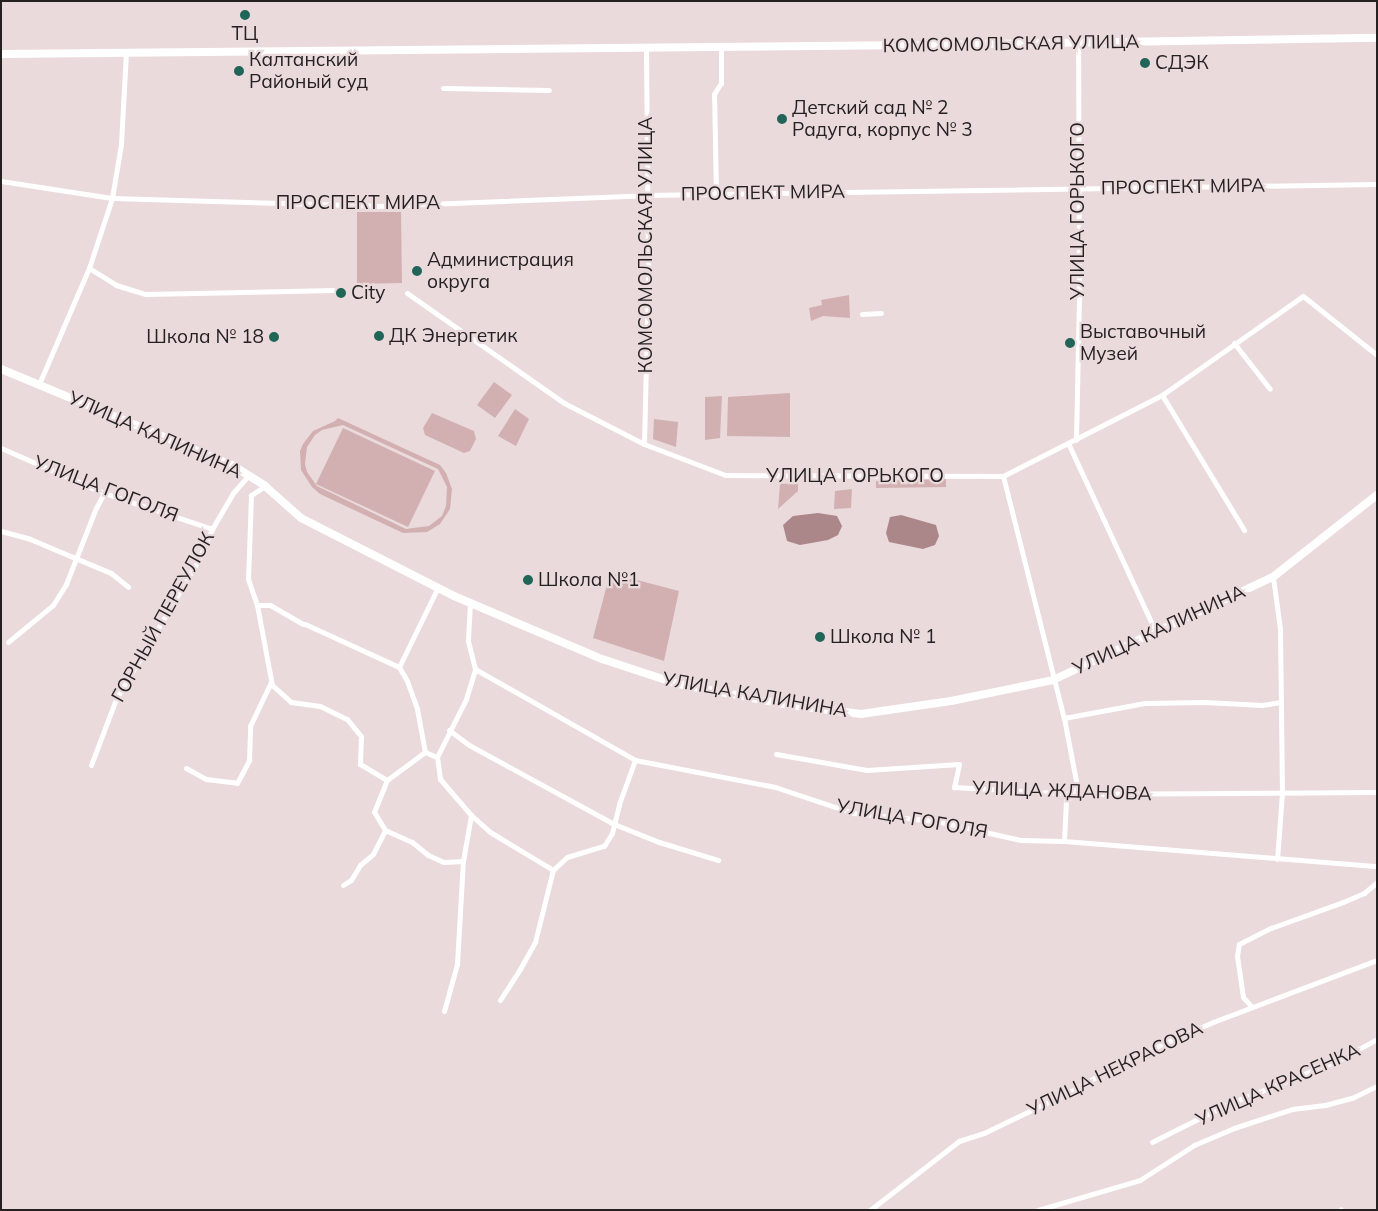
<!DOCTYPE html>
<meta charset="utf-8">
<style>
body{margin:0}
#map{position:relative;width:1378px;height:1211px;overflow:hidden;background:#eadadb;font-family:Mulish,sans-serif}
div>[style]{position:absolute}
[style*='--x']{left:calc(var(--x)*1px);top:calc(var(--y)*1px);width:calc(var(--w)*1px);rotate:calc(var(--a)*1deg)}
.green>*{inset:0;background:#d2b0b2}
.water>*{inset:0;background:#ac878a}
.street>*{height:5px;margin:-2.5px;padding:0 2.5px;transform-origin:2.5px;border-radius:2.5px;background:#fff}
.secondary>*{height:8px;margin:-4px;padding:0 4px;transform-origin:4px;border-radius:4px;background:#fff}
.dots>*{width:14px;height:14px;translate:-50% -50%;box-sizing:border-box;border:2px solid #eadadb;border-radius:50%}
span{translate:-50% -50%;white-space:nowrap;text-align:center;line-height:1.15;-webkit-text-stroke:4.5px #eadadb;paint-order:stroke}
.poi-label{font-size:19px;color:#262121}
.left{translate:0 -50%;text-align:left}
.right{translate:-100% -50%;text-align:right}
.street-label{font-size:19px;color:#262121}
.frame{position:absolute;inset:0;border:2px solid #262121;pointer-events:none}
</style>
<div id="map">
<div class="green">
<i style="clip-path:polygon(357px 212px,401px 212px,402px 283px,357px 284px)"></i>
<i style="clip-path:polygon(849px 295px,850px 318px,823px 316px,811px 321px,809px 308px,822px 305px,821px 300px)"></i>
<i style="clip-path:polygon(494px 382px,512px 395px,495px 418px,477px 405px)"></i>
<i style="clip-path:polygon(790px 393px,790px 437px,727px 436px,728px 397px)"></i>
<i style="clip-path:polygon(722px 396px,720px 438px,705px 440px,705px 397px)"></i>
<i style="clip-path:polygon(515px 409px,529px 419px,516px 446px,498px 436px)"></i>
<i style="clip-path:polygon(432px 413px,474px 431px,476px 439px,470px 451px,464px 453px,425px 435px,423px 428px)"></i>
<i style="clip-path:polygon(evenodd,338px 418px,440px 465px,446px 473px,452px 489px,450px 509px,440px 524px,427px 532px,403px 533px,320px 494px,312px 487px,301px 470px,300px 451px,303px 444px,313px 431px,335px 421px,338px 418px,343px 425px,438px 469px,447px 487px,446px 506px,442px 516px,429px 526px,406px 529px,317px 486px,307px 472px,305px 464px,307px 447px,315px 435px,322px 430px,343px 425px)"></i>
<i style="clip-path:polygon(654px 419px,678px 422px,676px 447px,653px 439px)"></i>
<i style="clip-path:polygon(343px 428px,435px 471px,408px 527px,316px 484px)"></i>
<i style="clip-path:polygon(946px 479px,946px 487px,876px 488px,876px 481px)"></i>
<i style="clip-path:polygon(798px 483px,798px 491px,778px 509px,780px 484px)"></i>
<i style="clip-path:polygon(852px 489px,851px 508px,834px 509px,835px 491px)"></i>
<i style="clip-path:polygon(610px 573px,679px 591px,664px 661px,593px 638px)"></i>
</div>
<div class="water">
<i style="clip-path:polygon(818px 513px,837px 516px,842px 526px,838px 535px,828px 540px,800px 545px,787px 541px,783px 525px,793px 516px)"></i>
<i style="clip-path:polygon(901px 515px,936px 525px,939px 536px,935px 545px,923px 549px,889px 542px,886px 533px,890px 517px)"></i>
</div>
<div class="street">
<i style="--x:443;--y:88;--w:106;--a:1.1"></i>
<i style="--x:1;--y:181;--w:112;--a:8.7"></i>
<i style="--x:112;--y:198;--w:265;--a:1.7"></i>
<i style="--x:377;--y:206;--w:269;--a:-2.3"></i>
<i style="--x:646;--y:195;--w:731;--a:-0.86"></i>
<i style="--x:716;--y:194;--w:100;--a:-91.1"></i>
<i style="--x:714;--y:94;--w:13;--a:-58"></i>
<i style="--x:721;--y:83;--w:37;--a:-90"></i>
<i style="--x:89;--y:268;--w:32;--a:32"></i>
<i style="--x:116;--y:285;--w:31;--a:17"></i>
<i style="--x:146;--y:294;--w:187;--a:-1.2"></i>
<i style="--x:407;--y:293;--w:192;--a:35"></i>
<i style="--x:564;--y:403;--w:90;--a:27.1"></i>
<i style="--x:644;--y:444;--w:87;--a:20.9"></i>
<i style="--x:725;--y:475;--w:278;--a:0.2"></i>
<i style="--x:1003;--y:476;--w:178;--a:-27"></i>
<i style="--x:1162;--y:395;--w:172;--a:-35.1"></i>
<i style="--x:1303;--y:296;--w:95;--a:38.6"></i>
<i style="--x:862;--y:314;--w:19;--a:-3"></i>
<i style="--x:1234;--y:343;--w:58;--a:52"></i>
<i style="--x:39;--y:384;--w:126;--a:-66.7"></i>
<i style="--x:89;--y:268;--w:74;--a:-71.8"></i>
<i style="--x:112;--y:198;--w:55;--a:-80.5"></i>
<i style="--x:121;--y:144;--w:91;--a:-86.9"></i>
<i style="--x:1162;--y:395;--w:158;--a:58.7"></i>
<i style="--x:1076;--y:440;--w:141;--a:-88.8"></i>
<i style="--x:1079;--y:299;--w:257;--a:-90.2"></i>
<i style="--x:1068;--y:443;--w:209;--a:65.1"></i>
<i style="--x:644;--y:444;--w:168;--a:-88.6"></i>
<i style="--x:648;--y:276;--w:229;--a:-90.5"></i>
<i style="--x:1;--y:448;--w:112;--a:23.6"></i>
<i style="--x:104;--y:493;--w:114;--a:18.4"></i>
<i style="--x:1003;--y:476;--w:250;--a:75.9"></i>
<i style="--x:1064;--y:718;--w:69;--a:79.2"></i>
<i style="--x:1077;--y:786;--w:8;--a:104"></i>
<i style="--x:1075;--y:794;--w:11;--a:146"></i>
<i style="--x:1066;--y:800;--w:41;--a:92.8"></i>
<i style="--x:265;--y:486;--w:17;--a:147"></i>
<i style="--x:251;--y:495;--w:84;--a:92"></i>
<i style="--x:248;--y:579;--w:28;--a:71"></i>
<i style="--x:257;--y:605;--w:81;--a:79.4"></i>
<i style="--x:272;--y:685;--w:25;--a:42"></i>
<i style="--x:291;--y:702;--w:29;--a:8"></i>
<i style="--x:320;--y:706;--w:30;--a:26"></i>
<i style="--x:347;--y:719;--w:22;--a:51"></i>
<i style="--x:361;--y:736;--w:28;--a:92"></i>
<i style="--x:360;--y:764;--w:31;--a:31"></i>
<i style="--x:1;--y:531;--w:30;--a:15"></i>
<i style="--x:30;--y:539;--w:88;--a:22.8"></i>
<i style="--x:111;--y:573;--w:22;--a:39"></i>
<i style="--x:1273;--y:577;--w:52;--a:82.3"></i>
<i style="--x:1280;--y:629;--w:164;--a:89.3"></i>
<i style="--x:1282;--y:793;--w:66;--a:94.3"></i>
<i style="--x:257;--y:605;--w:13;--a:0"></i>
<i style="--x:270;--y:605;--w:38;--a:30"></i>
<i style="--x:305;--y:624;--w:103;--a:24.6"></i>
<i style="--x:8;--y:642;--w:58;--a:-39.4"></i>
<i style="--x:53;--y:605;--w:25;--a:-58"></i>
<i style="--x:66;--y:584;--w:82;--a:-68.5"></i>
<i style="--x:96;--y:508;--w:17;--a:-62"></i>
<i style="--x:399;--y:667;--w:16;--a:60"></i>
<i style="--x:407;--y:681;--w:30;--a:70"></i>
<i style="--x:417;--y:709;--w:44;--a:79.5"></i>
<i style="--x:425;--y:752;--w:13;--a:23"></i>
<i style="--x:437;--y:757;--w:22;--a:82"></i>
<i style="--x:440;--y:779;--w:48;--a:49.3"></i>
<i style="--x:471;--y:815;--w:25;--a:42"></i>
<i style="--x:490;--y:832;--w:74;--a:31.1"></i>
<i style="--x:399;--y:667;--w:89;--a:-64"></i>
<i style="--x:475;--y:669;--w:184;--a:29.6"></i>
<i style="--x:635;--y:760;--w:143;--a:10.9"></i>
<i style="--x:775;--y:787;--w:82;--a:18.4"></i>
<i style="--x:853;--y:813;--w:83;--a:5.5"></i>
<i style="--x:936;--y:821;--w:86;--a:12.7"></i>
<i style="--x:1020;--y:840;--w:44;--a:1.3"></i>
<i style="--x:1064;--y:841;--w:314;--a:4.6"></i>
<i style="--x:1064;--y:718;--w:82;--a:-10.5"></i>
<i style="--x:1145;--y:703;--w:59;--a:-1"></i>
<i style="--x:1204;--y:702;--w:58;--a:3"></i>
<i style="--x:1262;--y:705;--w:19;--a:-9"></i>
<i style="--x:449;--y:730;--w:25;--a:37"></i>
<i style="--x:469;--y:745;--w:165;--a:28.6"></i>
<i style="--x:614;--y:824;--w:48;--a:21.8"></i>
<i style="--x:659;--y:842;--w:62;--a:17"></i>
<i style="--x:776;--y:754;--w:92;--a:10"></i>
<i style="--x:867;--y:770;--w:92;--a:-3.7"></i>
<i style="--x:959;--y:764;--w:24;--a:102"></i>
<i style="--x:954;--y:787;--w:121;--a:3.3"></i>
<i style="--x:1075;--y:794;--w:302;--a:-0.4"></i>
<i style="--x:437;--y:757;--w:65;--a:-63.4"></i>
<i style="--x:466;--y:699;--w:31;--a:-73"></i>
<i style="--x:475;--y:669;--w:30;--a:-104"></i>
<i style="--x:468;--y:640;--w:38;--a:-87"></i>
<i style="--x:91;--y:765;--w:71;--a:-69.3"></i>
<i style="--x:116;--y:699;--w:161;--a:-59.3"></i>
<i style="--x:198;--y:561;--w:35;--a:-66"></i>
<i style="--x:212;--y:529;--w:42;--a:-59.7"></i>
<i style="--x:233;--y:493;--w:23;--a:-49"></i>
<i style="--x:186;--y:768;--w:23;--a:29"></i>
<i style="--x:206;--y:779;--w:31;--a:7"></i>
<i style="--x:237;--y:783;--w:26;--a:-62"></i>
<i style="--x:249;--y:760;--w:34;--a:-88"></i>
<i style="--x:250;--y:726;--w:49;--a:-64.5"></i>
<i style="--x:385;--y:830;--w:30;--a:24"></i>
<i style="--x:412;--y:842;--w:21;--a:39"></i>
<i style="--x:428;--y:855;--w:17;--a:24"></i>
<i style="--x:444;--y:862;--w:19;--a:-3"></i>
<i style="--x:343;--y:885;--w:9;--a:-32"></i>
<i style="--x:351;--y:880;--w:17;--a:-59"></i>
<i style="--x:360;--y:865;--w:17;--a:-40"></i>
<i style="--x:373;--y:854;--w:27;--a:-63"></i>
<i style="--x:385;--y:830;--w:21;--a:-121"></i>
<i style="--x:374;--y:812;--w:35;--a:-68"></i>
<i style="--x:387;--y:780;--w:47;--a:-36.4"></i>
<i style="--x:500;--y:1000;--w:37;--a:-57"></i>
<i style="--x:520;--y:969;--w:31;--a:-61"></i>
<i style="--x:535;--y:942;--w:74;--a:-76"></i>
<i style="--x:553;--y:870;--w:19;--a:-43"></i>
<i style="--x:567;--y:857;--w:39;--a:-17"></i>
<i style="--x:604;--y:846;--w:15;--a:-58"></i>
<i style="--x:612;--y:833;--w:30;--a:-76"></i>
<i style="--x:619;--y:804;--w:47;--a:-70"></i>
<i style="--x:1251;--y:1006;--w:12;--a:-132"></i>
<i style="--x:1243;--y:997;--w:41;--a:-98.3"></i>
<i style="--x:1237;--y:956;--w:12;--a:-81"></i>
<i style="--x:1239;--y:944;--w:36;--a:-27"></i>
<i style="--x:1271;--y:928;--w:77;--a:-19.9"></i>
<i style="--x:1343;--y:902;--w:23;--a:-23"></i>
<i style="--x:1364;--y:893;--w:17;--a:-40"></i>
<i style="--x:444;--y:1011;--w:49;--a:-74.5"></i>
<i style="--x:457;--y:964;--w:103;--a:-86.7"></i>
<i style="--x:463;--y:861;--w:47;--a:-80.1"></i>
<i style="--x:1152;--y:1142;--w:83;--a:-26.6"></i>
<i style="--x:1226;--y:1105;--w:119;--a:-21.6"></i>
<i style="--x:1337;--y:1061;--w:46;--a:-28.8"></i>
<i style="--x:870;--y:1210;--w:113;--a:-37.8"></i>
<i style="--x:959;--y:1141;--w:28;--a:-18"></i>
<i style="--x:986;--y:1132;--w:99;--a:-25.8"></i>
<i style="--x:1075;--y:1089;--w:59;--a:-29.6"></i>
<i style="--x:1126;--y:1060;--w:95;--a:-23.6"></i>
<i style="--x:1213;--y:1022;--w:175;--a:-20.7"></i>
<i style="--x:1038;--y:1210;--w:106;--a:-16.4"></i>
<i style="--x:1140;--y:1180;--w:64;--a:-32.9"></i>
<i style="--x:1194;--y:1145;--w:43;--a:-23"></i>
<i style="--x:1234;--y:1128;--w:61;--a:-18.1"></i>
<i style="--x:1292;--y:1109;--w:33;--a:-7"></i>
<i style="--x:1325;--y:1105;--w:28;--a:-15"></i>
<i style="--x:1352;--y:1098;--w:28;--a:-26"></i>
<i style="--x:1340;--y:1210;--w:1;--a:-45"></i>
</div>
<div class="secondary">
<i style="--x:1;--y:54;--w:916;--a:-0.56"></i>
<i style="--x:917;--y:45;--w:460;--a:-0.9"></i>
<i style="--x:1;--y:369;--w:250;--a:22.6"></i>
<i style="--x:232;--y:465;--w:39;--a:32"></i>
<i style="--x:265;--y:486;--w:48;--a:41.6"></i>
<i style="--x:301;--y:518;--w:172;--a:27"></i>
<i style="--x:454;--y:596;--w:161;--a:23.1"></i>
<i style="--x:602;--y:659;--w:80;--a:18.2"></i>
<i style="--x:678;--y:684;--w:113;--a:10.7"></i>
<i style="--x:789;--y:705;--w:73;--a:7.1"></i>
<i style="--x:861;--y:714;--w:91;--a:-8.2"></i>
<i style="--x:951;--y:701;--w:104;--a:-11.6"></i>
<i style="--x:1053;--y:680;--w:243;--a:-25.1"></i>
<i style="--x:1273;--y:577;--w:132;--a:-38.3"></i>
</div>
<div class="dots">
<i style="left:245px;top:15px;background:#206557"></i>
<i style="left:1145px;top:63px;background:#206557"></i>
<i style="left:239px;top:71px;background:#206557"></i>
<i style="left:782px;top:119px;background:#206557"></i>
<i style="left:417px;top:271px;background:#206557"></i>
<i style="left:341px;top:293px;background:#206557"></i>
<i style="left:379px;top:336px;background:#206557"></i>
<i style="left:274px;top:337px;background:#206557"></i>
<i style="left:1070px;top:343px;background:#206557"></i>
<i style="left:528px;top:580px;background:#206557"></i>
<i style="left:820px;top:637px;background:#206557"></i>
</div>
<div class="poi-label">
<span style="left:245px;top:34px">ТЦ</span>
<span class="left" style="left:249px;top:71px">Калтанский<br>Районый суд</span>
<span class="left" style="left:1155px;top:63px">СДЭК</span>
<span class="left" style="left:792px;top:119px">Детский сад № 2<br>Радуга, корпус № 3</span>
<span class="left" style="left:427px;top:271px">Администрация<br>округа</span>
<span class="left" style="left:351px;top:293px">City</span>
<span class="left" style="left:1080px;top:343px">Выставочный<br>Музей</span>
<span class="left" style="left:389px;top:336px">ДК Энергетик</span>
<span class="right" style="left:264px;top:337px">Школа № 18</span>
<span class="left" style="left:538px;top:580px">Школа №1</span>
<span class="left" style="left:830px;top:637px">Школа № 1</span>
</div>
<div class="street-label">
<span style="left:1011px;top:44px;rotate:-1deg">КОМСОМОЛЬСКАЯ УЛИЦА</span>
<span style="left:1183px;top:187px;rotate:-1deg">ПРОСПЕКТ МИРА</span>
<span style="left:763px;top:193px;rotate:-1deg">ПРОСПЕКТ МИРА</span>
<span style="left:358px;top:203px">ПРОСПЕКТ МИРА</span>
<span style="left:1078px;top:211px;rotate:-90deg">УЛИЦА ГОРЬКОГО</span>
<span style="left:646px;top:245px;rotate:-90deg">КОМСОМОЛЬСКАЯ УЛИЦА</span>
<span style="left:155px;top:435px;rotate:24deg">УЛИЦА КАЛИНИНА</span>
<span style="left:855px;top:476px">УЛИЦА ГОРЬКОГО</span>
<span style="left:106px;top:489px;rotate:21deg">УЛИЦА ГОГОЛЯ</span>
<span style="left:163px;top:617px;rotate:-61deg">ГОРНЫЙ ПЕРЕУЛОК</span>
<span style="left:1159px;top:630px;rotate:-25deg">УЛИЦА КАЛИНИНА</span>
<span style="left:755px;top:695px;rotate:10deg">УЛИЦА КАЛИНИНА</span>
<span style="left:1062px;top:791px;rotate:2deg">УЛИЦА ЖДАНОВА</span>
<span style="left:912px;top:819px;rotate:10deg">УЛИЦА ГОГОЛЯ</span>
<span style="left:1115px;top:1069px;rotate:-26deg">УЛИЦА НЕКРАСОВА</span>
<span style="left:1278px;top:1085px;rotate:-24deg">УЛИЦА КРАСЕНКА</span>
</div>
<div class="frame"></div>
</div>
